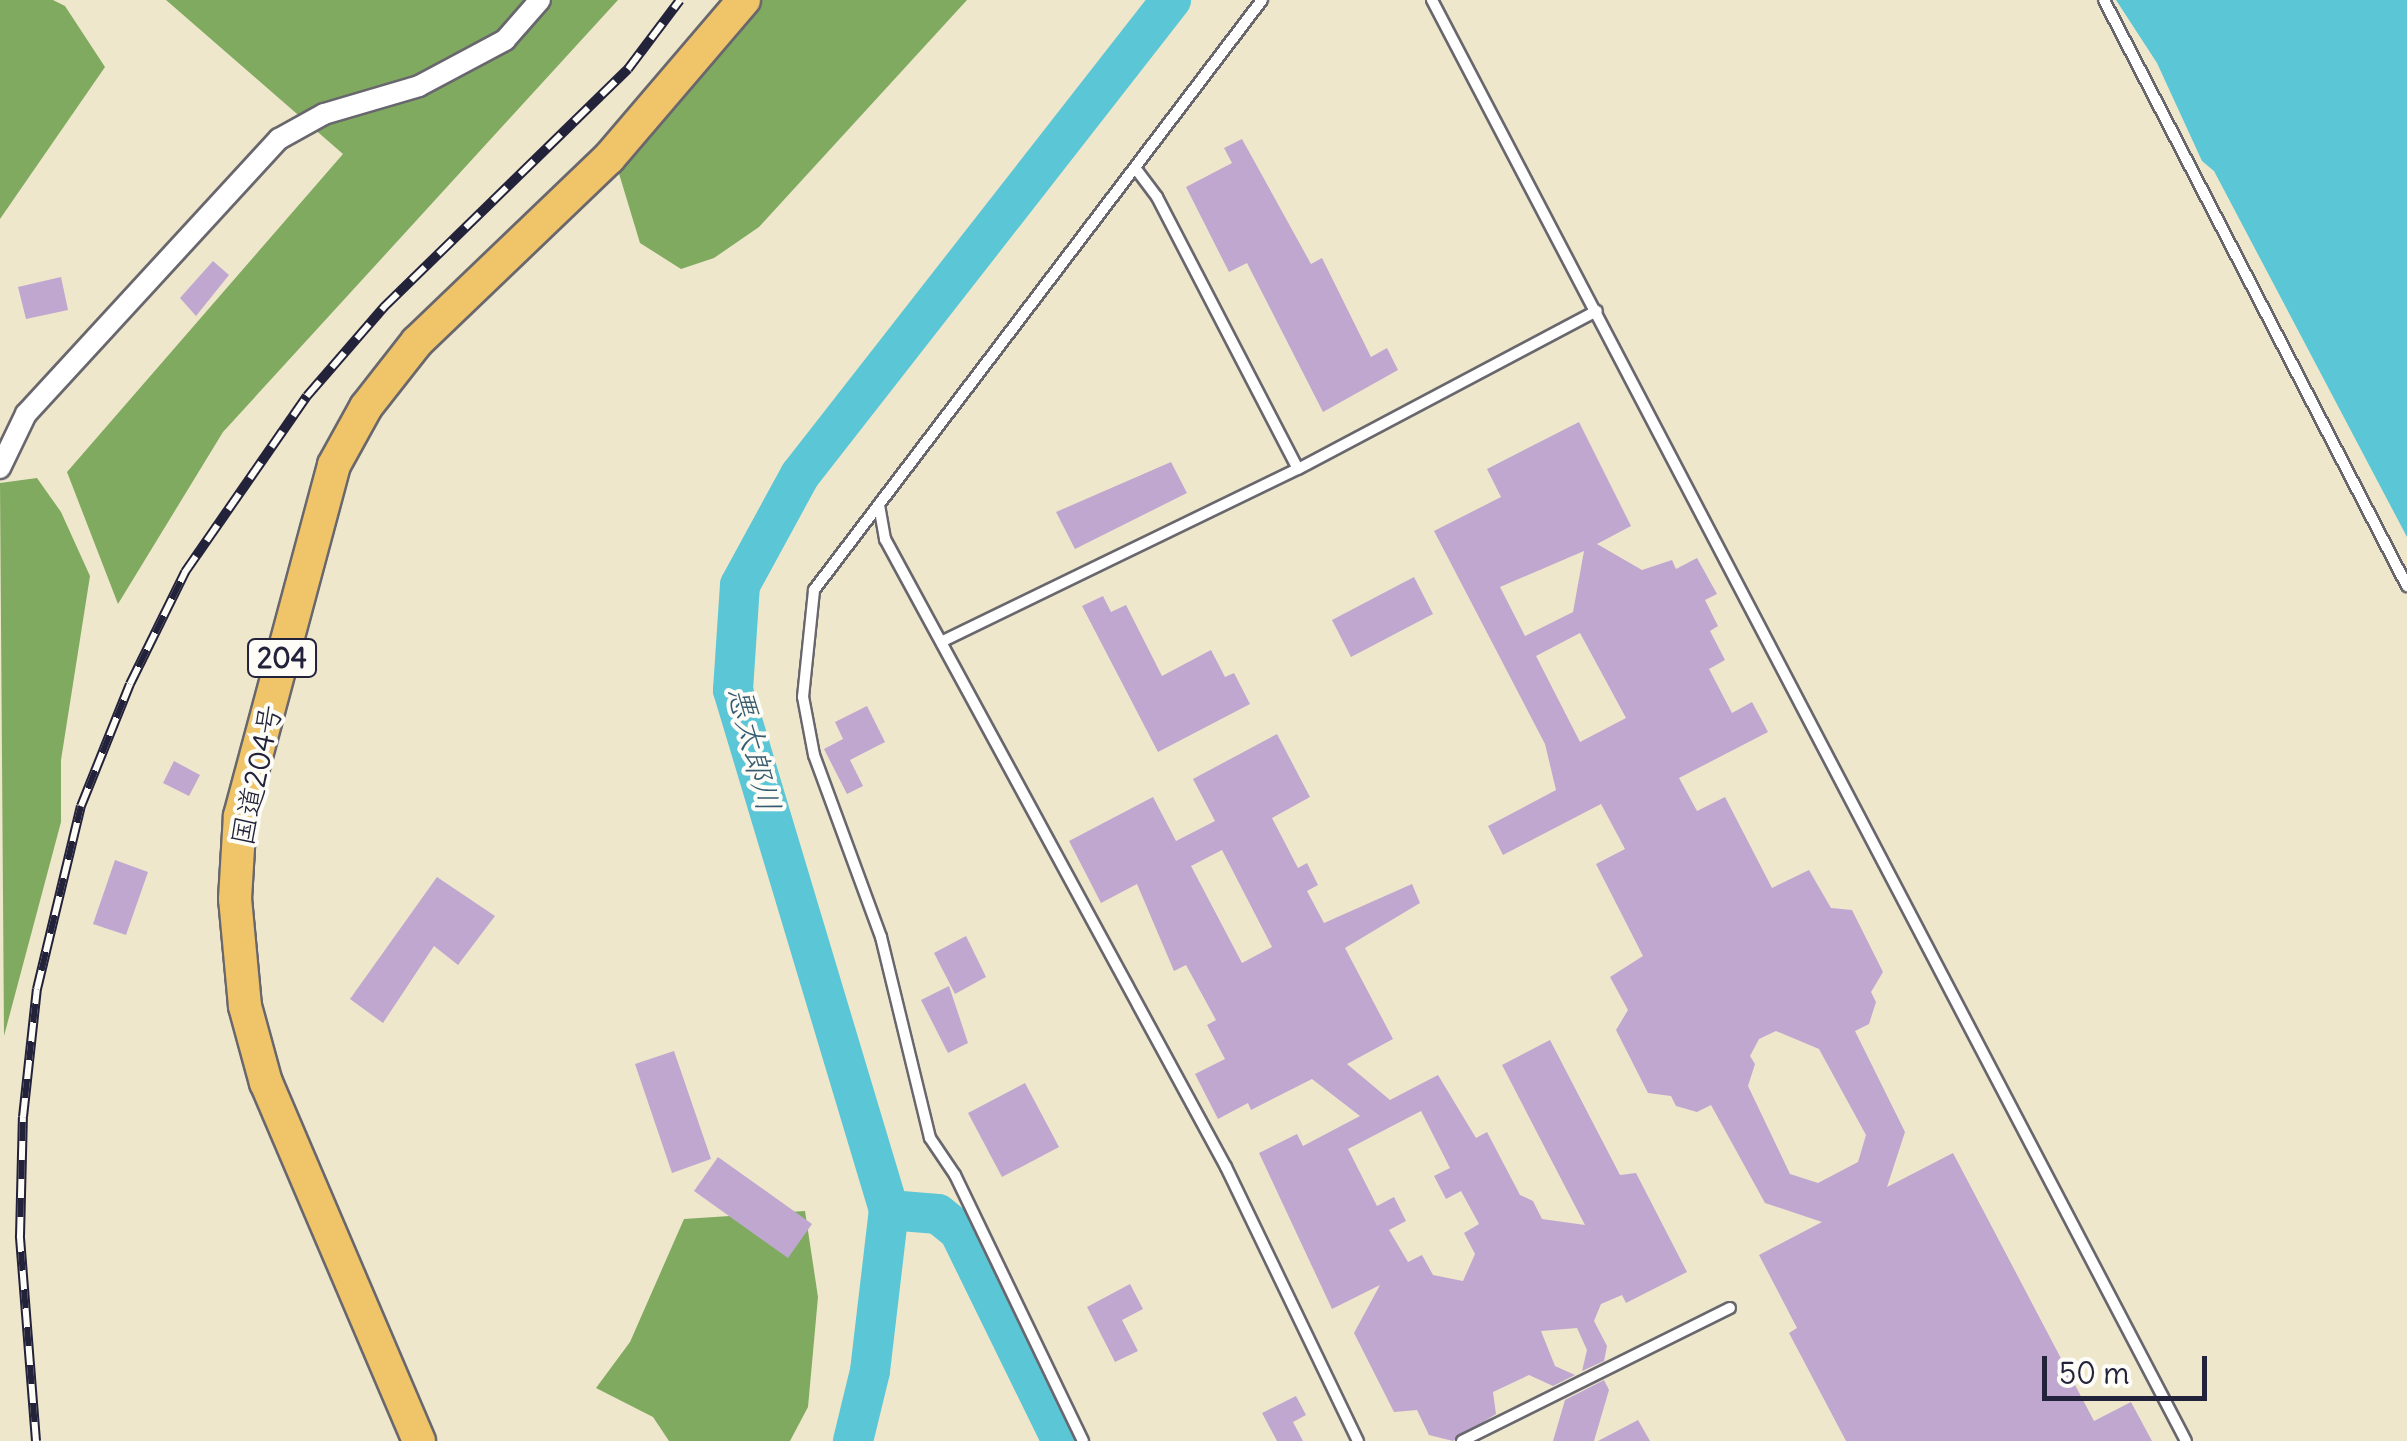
<!DOCTYPE html>
<meta charset="utf-8">
<style>
body{margin:0}
#map{position:relative;width:2407px;height:1441px;overflow:hidden;background:#eee7cc;font-family:Delius,"Klee One",sans-serif}
div>[style]{position:absolute}
[style*='--x']{left:calc(var(--x)*1px);top:calc(var(--y)*1px);width:calc(var(--w)*1px);rotate:calc(var(--a)*1deg)}
.forest>*{inset:0;background:#81aa61}
.water>*{inset:0;background:#5bc6d5}
.river>*{height:40px;margin:-20px;padding:0 20px;transform-origin:20px;border-radius:20px;background:#5bc6d5}
.building>*{inset:0;background:#c0a7d0}
.roads{filter:drop-shadow(2px 0 #69676e) drop-shadow(-2px 0 #69676e) drop-shadow(0 2px #69676e) drop-shadow(0 -2px #69676e)}
.service>*{height:10px;margin:-5px;padding:0 5px;transform-origin:5px;border-radius:5px;background:#fff}
.minor>*{height:20px;margin:-10px;padding:0 10px;transform-origin:10px;border-radius:10px;background:#fff}
.trunk>*{height:32px;margin:-16px;padding:0 16px;transform-origin:16px;border-radius:16px;background:#f0c469}
.rail>*{height:10px;margin-top:-5px;transform-origin:0;background:repeating-linear-gradient(90deg,#fdfcf7 0 19px,#22223b 0 38px);box-sizing:border-box;border-block:2px solid #22223b}
span{translate:-50% -50%;white-space:nowrap;text-align:center;line-height:1.15;-webkit-text-stroke:8px #fdfcf7;paint-order:stroke}
.shield-label span{padding:2px 8px;background:#fdfcf7;border:2px solid;border-radius:8px;-webkit-text-stroke-width:0}
.shield-label{font-size:28px;color:#22223b;font-weight:700}
.street-label{font-size:30px;color:#22223b}
.water-label{font-size:32px;color:#365b71;font-style:italic}
.scale{position:absolute;left:2042px;top:1356px;width:165px;height:45px;box-sizing:border-box;border:5px solid #22223b;border-top:0;padding-left:12px;font-size:30px;line-height:35px;white-space:nowrap;color:#22223b;-webkit-text-stroke:8px #fdfcf7;paint-order:stroke}
</style>
<div id="map">
<div class="forest">
<i style="clip-path:polygon(0 0,53px 0,65px 6px,105px 67px,0 219px)"></i>
<i style="clip-path:polygon(166px 0,618px 0,223px 432px,118px 604px,67px 472px,343px 154px)"></i>
<i style="clip-path:polygon(761px 0,967px 0,759px 227px,714px 258px,681px 269px,640px 243px,617px 167px)"></i>
<i style="clip-path:polygon(37px 478px,61px 512px,90px 576px,61px 760px,61px 822px,4px 1036px,0 483px)"></i>
<i style="clip-path:polygon(805px 1211px,818px 1297px,808px 1407px,790px 1441px,669px 1441px,653px 1417px,596px 1388px,630px 1342px,684px 1219px)"></i>
</div>
<div class="water">
<i style="clip-path:polygon(2116px 0,2407px 0,2407px 537px,2214px 171px,2202px 161px,2157px 63px)"></i>
</div>
<div class="river">
<i style="--x:889;--y:1210;--w:49;--a:4.7"></i>
<i style="--x:938;--y:1214;--w:27;--a:39"></i>
<i style="--x:959;--y:1231;--w:234;--a:63.9"></i>
<i style="--x:853;--y:1441;--w:72;--a:-76.3"></i>
<i style="--x:870;--y:1371;--w:162;--a:-83.3"></i>
<i style="--x:889;--y:1210;--w:543;--a:-106.7"></i>
<i style="--x:733;--y:690;--w:105;--a:-86.2"></i>
<i style="--x:740;--y:585;--w:125;--a:-61.4"></i>
<i style="--x:800;--y:475;--w:603;--a:-52.01"></i>
</div>
<div class="building">
<i style="clip-path:polygon(1242px 139px,1311px 264px,1322px 258px,1371px 357px,1387px 348px,1398px 370px,1323px 412px,1247px 263px,1229px 272px,1186px 187px,1232px 163px,1224px 148px)"></i>
<i style="clip-path:polygon(213px 261px,229px 275px,196px 316px,180px 298px)"></i>
<i style="clip-path:polygon(61px 277px,68px 310px,26px 319px,18px 287px)"></i>
<i style="clip-path:polygon(evenodd,1579px 422px,1631px 526px,1597px 544px,1642px 570px,1672px 560px,1676px 569px,1697px 558px,1717px 594px,1705px 600px,1718px 626px,1710px 631px,1725px 660px,1709px 669px,1732px 713px,1752px 702px,1768px 732px,1679px 778px,1697px 811px,1725px 797px,1772px 888px,1809px 870px,1831px 908px,1852px 910px,1883px 972px,1871px 992px,1876px 1002px,1869px 1024px,1855px 1031px,1905px 1132px,1887px 1187px,1953px 1153px,2094px 1421px,2131px 1402px,2152px 1441px,1846px 1441px,1789px 1333px,1797px 1328px,1759px 1255px,1822px 1222px,1765px 1203px,1711px 1105px,1697px 1112px,1676px 1106px,1671px 1096px,1648px 1093px,1616px 1030px,1628px 1010px,1610px 977px,1643px 956px,1596px 864px,1625px 849px,1601px 804px,1503px 855px,1488px 826px,1556px 790px,1545px 744px,1434px 531px,1501px 497px,1487px 469px,1579px 422px,1584px 551px,1573px 612px,1525px 636px,1500px 587px,1584px 551px,1579px 422px,1580px 633px,1626px 718px,1580px 742px,1536px 656px,1580px 633px,1579px 422px,1776px 1031px,1819px 1049px,1866px 1135px,1858px 1162px,1818px 1183px,1790px 1174px,1748px 1086px,1755px 1064px,1750px 1056px,1759px 1039px,1776px 1031px)"></i>
<i style="clip-path:polygon(1171px 462px,1187px 493px,1075px 549px,1056px 512px)"></i>
<i style="clip-path:polygon(1414px 577px,1433px 614px,1351px 657px,1332px 620px)"></i>
<i style="clip-path:polygon(1103px 596px,1111px 612px,1126px 605px,1162px 676px,1211px 650px,1225px 677px,1234px 673px,1250px 704px,1158px 752px,1082px 606px)"></i>
<i style="clip-path:polygon(867px 706px,885px 742px,850px 760px,863px 786px,847px 794px,824px 749px,843px 739px,835px 722px)"></i>
<i style="clip-path:polygon(evenodd,1277px 734px,1310px 797px,1272px 818px,1298px 868px,1307px 863px,1318px 885px,1307px 891px,1324px 923px,1412px 884px,1420px 903px,1345px 948px,1393px 1039px,1347px 1064px,1390px 1100px,1438px 1075px,1476px 1138px,1487px 1132px,1520px 1195px,1533px 1201px,1542px 1219px,1585px 1225px,1502px 1065px,1550px 1040px,1620px 1175px,1636px 1173px,1687px 1272px,1626px 1303px,1622px 1295px,1601px 1304px,1594px 1321px,1607px 1346px,1604px 1361px,1582px 1371px,1587px 1350px,1577px 1328px,1541px 1331px,1555px 1366px,1575px 1375px,1553px 1386px,1529px 1375px,1493px 1392px,1496px 1414px,1453px 1441px,1429px 1435px,1417px 1410px,1394px 1412px,1354px 1333px,1380px 1285px,1332px 1309px,1259px 1153px,1297px 1134px,1303px 1146px,1360px 1116px,1312px 1079px,1251px 1110px,1248px 1103px,1218px 1119px,1195px 1074px,1225px 1059px,1207px 1025px,1216px 1020px,1186px 965px,1174px 971px,1137px 884px,1101px 903px,1069px 841px,1153px 797px,1176px 841px,1215px 821px,1193px 779px,1277px 734px,1222px 850px,1272px 947px,1242px 963px,1191px 866px,1222px 850px,1277px 734px,1421px 1111px,1450px 1168px,1434px 1176px,1446px 1199px,1461px 1191px,1479px 1224px,1464px 1233px,1475px 1254px,1463px 1281px,1433px 1275px,1422px 1255px,1408px 1262px,1389px 1230px,1406px 1221px,1394px 1197px,1377px 1206px,1348px 1149px,1421px 1111px)"></i>
<i style="clip-path:polygon(174px 761px,200px 775px,189px 796px,163px 783px)"></i>
<i style="clip-path:polygon(115px 860px,148px 872px,126px 935px,93px 924px)"></i>
<i style="clip-path:polygon(437px 877px,495px 916px,458px 965px,434px 946px,383px 1023px,350px 999px)"></i>
<i style="clip-path:polygon(966px 936px,986px 977px,955px 994px,934px 953px)"></i>
<i style="clip-path:polygon(949px 986px,968px 1043px,948px 1053px,921px 1000px)"></i>
<i style="clip-path:polygon(674px 1051px,711px 1159px,672px 1173px,635px 1064px)"></i>
<i style="clip-path:polygon(1025px 1083px,1059px 1147px,1002px 1177px,968px 1113px)"></i>
<i style="clip-path:polygon(718px 1157px,812px 1224px,788px 1258px,694px 1191px)"></i>
<i style="clip-path:polygon(1130px 1284px,1143px 1309px,1122px 1320px,1138px 1351px,1115px 1362px,1087px 1307px)"></i>
<i style="clip-path:polygon(1604px 1380px,1609px 1390px,1594px 1441px,1553px 1441px,1565px 1400px)"></i>
<i style="clip-path:polygon(1296px 1396px,1306px 1415px,1293px 1422px,1303px 1441px,1277px 1441px,1262px 1413px)"></i>
<i style="clip-path:polygon(1638px 1420px,1650px 1441px,1598px 1441px)"></i>
</div>
<div class="roads">
<div class="service">
<i style="--x:1432;--y:0;--w:1626;--a:62.38"></i>
<i style="--x:2104;--y:0;--w:660;--a:62.66"></i>
<i style="--x:1136;--y:169;--w:35;--a:53"></i>
<i style="--x:1157;--y:197;--w:306;--a:62.6"></i>
<i style="--x:879;--y:505;--w:35;--a:80"></i>
<i style="--x:885;--y:539;--w:715;--a:61.5"></i>
<i style="--x:1226;--y:1167;--w:304;--a:64.3"></i>
<i style="--x:943;--y:641;--w:394;--a:-25.9"></i>
<i style="--x:1298;--y:469;--w:338;--a:-27.9"></i>
<i style="--x:1083;--y:1441;--w:295;--a:-115.7"></i>
<i style="--x:955;--y:1175;--w:45;--a:-124"></i>
<i style="--x:930;--y:1138;--w:207;--a:-103.7"></i>
<i style="--x:881;--y:937;--w:194;--a:-110.2"></i>
<i style="--x:814;--y:755;--w:59;--a:-100.7"></i>
<i style="--x:803;--y:697;--w:108;--a:-84.1"></i>
<i style="--x:814;--y:590;--w:741;--a:-52.79"></i>
<i style="--x:1462;--y:1441;--w:299;--a:-26.4"></i>
</div>
<div class="minor">
<i style="--x:0;--y:468;--w:60;--a:-64.3"></i>
<i style="--x:26;--y:414;--w:374;--a:-47.4"></i>
<i style="--x:279;--y:139;--w:51;--a:-29.1"></i>
<i style="--x:324;--y:114;--w:99;--a:-16.4"></i>
<i style="--x:419;--y:86;--w:98;--a:-28.1"></i>
<i style="--x:505;--y:40;--w:53;--a:-48.8"></i>
</div>
<div class="trunk">
<i style="--x:419;--y:1441;--w:389;--a:-113.1"></i>
<i style="--x:266;--y:1083;--w:80;--a:-105.3"></i>
<i style="--x:245;--y:1006;--w:107;--a:-95.3"></i>
<i style="--x:235;--y:899;--w:83;--a:-86.6"></i>
<i style="--x:240;--y:816;--w:363;--a:-75"></i>
<i style="--x:334;--y:465;--w:66;--a:-61.1"></i>
<i style="--x:366;--y:407;--w:83;--a:-51.9"></i>
<i style="--x:417;--y:342;--w:266;--a:-43.8"></i>
<i style="--x:609;--y:158;--w:208;--a:-49.5"></i>
</div>
</div>
<div class="rail">
<i style="--x:36;--y:1441;--w:206;--a:-94.5"></i>
<i style="--x:20;--y:1236;--w:119;--a:-88.6"></i>
<i style="--x:23;--y:1117;--w:129;--a:-83.8"></i>
<i style="--x:37;--y:989;--w:188;--a:-76.5"></i>
<i style="--x:81;--y:806;--w:131;--a:-68.1"></i>
<i style="--x:130;--y:684;--w:125;--a:-63.8"></i>
<i style="--x:185;--y:572;--w:214;--a:-55.3"></i>
<i style="--x:307;--y:396;--w:118;--a:-49.1"></i>
<i style="--x:384;--y:307;--w:341;--a:-44.3"></i>
<i style="--x:628;--y:69;--w:86;--a:-53"></i>
</div>
<div class="shield-label">
<span style="left:282px;top:658px">204</span>
</div>
<div class="street-label">
<span style="left:256px;top:775px;rotate:-78deg">国道204号</span>
</div>
<div class="water-label">
<span style="left:754px;top:749px;rotate:76deg">悪太郎川</span>
</div>
<div class="scale">50 m</div>
</div>
